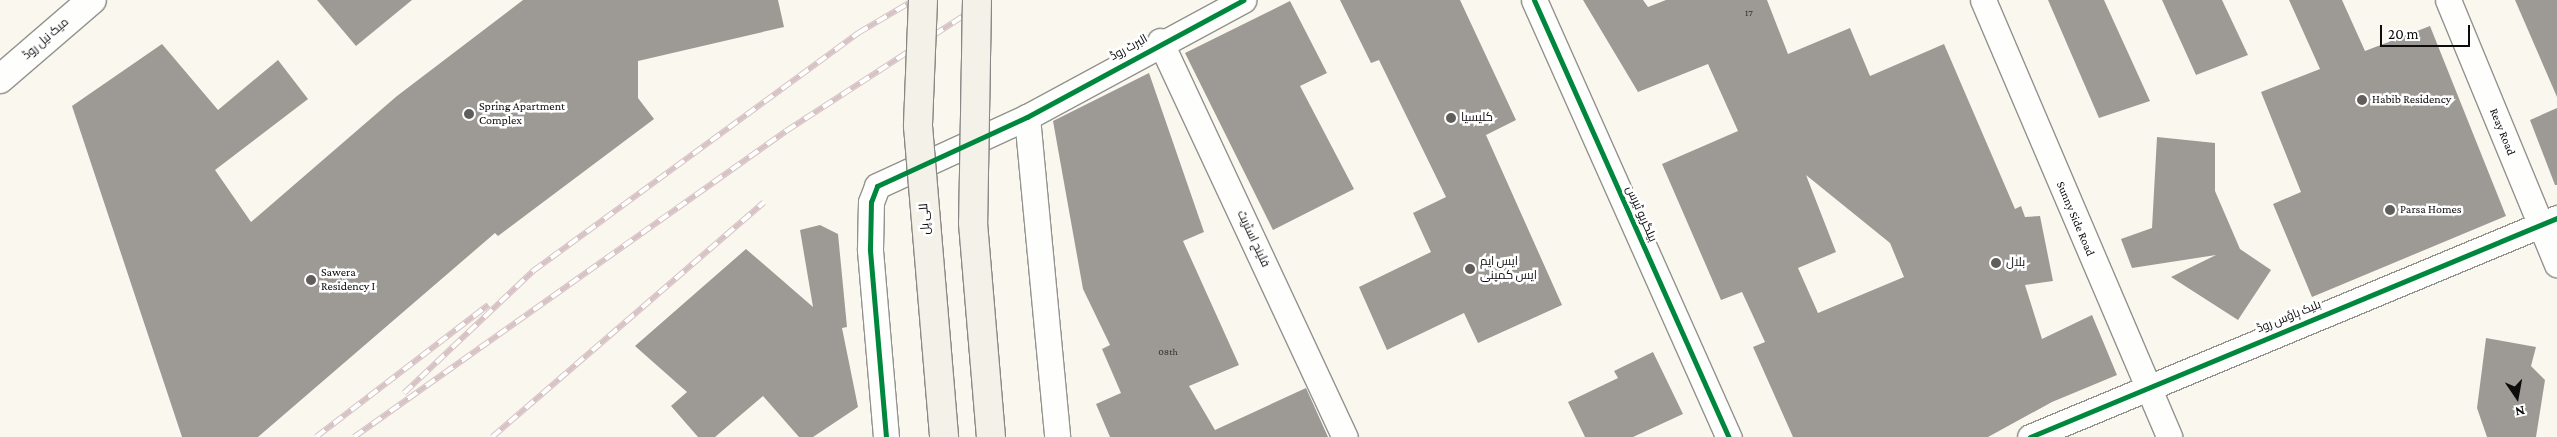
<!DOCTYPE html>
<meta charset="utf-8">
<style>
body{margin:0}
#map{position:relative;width:2557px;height:437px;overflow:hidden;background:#faf7ef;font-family:"Crimson Pro",Cairo,serif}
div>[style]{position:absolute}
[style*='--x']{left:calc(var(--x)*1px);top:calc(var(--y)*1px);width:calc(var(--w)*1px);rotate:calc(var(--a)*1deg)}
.building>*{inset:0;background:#9d9a95}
.roads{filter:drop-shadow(1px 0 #93928e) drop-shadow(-1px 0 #93928e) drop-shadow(0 1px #93928e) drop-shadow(0 -1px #93928e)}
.minor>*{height:25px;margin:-12.5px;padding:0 12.5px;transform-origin:12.5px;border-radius:12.5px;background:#fefefd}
.tertiary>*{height:28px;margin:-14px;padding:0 14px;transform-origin:14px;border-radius:14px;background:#fefefd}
.rail>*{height:5.5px;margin-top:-2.75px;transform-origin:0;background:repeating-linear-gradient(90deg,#fff 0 11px,#d7c3c5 0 22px);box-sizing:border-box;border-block:1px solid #d7c3c5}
.bridges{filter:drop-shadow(1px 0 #8a8885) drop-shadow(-1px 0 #8a8885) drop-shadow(0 1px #8a8885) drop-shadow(0 -1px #8a8885)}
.secondary-bridge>*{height:28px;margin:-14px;padding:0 14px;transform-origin:14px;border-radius:14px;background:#f4f1e8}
.cycleway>*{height:5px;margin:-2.5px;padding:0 2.5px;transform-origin:2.5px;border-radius:2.5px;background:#00873e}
.dots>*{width:14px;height:14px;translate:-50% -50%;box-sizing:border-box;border:2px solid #fff;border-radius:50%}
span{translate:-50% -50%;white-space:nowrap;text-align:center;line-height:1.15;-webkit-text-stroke:5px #fff;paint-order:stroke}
.number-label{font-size:10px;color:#30302e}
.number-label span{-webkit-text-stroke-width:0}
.street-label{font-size:12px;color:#0c0c0c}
.poi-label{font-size:12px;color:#0c0c0c}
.left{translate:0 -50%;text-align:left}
.north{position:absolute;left:2492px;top:372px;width:50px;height:50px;-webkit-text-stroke:4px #fff;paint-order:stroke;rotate:168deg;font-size:14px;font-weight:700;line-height:20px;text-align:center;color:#0c0c0c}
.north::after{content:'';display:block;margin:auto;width:18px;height:22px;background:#0c0c0c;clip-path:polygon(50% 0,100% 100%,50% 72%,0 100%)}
.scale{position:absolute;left:2380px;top:25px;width:90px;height:22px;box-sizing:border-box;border:2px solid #0c0c0c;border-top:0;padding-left:6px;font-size:15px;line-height:18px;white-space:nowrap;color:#0c0c0c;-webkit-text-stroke:4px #fff;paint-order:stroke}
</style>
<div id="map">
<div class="building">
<i style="clip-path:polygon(317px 0,412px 0,356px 46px)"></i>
<i style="clip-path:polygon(523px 0,778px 0,784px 27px,638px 61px,638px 98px,654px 119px,498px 236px,495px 233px,258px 437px,182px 437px,72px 106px,162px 44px,218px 110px,278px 60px,308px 99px,215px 170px,251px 222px,397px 96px)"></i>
<i style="clip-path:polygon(1340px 0,1460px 0,1516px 120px,1486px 135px,1562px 305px,1478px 343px,1464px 313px,1387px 350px,1359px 287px,1431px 252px,1413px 213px,1446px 197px,1379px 60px,1371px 63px)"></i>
<i style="clip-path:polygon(evenodd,1583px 0,1643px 0,1648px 7px,1666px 0,1767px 0,1788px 54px,1850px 28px,1870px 76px,1944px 44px,2015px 209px,2021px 206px,2025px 217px,2040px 216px,2053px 281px,2025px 285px,2042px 339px,2092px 315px,2117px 375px,2052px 402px,1988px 437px,1793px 437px,1753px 347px,1765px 342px,1742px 292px,1721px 300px,1662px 164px,1738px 131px,1708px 64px,1638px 92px,1583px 0,1806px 175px,1890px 243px,1904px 277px,1818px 313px,1798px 268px,1836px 252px,1806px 175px)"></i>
<i style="clip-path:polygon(2048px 0,2104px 0,2150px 101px,2099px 118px)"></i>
<i style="clip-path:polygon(2162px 0,2222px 0,2248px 55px,2196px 75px)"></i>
<i style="clip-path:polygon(2289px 0,2342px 0,2365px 51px,2430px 26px,2506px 216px,2312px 297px,2273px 204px,2301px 192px,2261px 92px,2320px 69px)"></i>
<i style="clip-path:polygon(2515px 0,2557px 0,2557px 97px)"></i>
<i style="clip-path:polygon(1290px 1px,1327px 73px,1300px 86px,1354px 189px,1273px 230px,1185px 53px)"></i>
<i style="clip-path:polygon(1149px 73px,1204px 232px,1183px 241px,1239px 365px,1189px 386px,1215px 430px,1306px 388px,1328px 437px,1110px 437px,1096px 404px,1121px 393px,1102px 349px,1110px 345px,1083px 289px,1053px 121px)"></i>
<i style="clip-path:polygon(2557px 108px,2557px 185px,2555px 185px,2530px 120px)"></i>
<i style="clip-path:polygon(2157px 137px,2215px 143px,2215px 191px,2240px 249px,2271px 270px,2238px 320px,2171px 277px,2216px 255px,2132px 268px,2121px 239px,2152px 228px)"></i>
<i style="clip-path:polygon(820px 225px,838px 234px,847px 327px,842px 328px,858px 407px,813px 437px,799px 437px,763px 396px,715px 437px,698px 437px,671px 406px,687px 392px,635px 346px,746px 249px,813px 307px,800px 230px)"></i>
<i style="clip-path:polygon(2486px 338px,2536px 347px,2531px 366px,2545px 380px,2536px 437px,2487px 437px,2477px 408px)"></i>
<i style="clip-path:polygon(1653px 352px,1683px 414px,1633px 437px,1585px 437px,1568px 402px,1618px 378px,1614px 371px)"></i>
</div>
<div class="roads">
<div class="minor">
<i style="--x:1534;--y:0;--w:479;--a:66"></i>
<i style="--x:1983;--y:0;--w:475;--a:66.9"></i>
<i style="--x:2448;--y:0;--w:286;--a:67.6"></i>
<i style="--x:1160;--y:41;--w:437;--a:65"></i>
<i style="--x:1027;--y:117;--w:321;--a:84.6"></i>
<i style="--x:886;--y:437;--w:189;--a:-94.9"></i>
<i style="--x:870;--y:249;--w:47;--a:-88.8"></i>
<i style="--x:871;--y:202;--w:17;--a:-69"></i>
<i style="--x:877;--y:186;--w:165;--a:-24.7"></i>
<i style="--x:1027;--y:117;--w:246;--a:-28.4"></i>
<i style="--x:2030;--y:437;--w:571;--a:-22.57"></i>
</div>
<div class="tertiary">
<i style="--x:0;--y:79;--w:121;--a:-40.7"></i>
</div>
</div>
<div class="rail">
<i style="--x:404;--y:393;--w:178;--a:-43.4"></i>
<i style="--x:533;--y:271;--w:403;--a:-36.2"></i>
<i style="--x:858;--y:33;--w:65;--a:-30.5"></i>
<i style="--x:316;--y:437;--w:217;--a:-37.5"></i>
<i style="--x:354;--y:437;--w:529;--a:-35.31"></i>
<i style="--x:786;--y:131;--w:241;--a:-33"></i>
<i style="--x:492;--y:437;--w:359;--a:-40.8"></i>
</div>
<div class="bridges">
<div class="secondary-bridge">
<i style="--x:923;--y:0;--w:126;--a:92.3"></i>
<i style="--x:918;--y:126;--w:312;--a:85.2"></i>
<i style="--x:977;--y:0;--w:223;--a:91"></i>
<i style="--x:973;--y:223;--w:215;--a:85.2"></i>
</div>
</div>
<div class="cycleway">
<i style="--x:1534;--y:0;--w:479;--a:66"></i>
<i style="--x:886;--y:437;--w:189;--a:-94.9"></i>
<i style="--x:870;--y:249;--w:47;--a:-88.8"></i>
<i style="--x:871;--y:202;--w:17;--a:-69"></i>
<i style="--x:877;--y:186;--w:165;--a:-24.7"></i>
<i style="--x:1027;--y:117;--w:246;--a:-28.4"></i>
<i style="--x:2030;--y:437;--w:571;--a:-22.57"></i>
</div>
<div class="dots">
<i style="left:2362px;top:100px;background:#5f5e5b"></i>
<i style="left:469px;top:114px;background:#5f5e5b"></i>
<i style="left:1451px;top:118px;background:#5f5e5b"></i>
<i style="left:2390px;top:210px;background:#5f5e5b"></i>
<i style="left:1996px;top:263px;background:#5f5e5b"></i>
<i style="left:1470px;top:269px;background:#5f5e5b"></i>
<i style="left:311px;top:280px;background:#5f5e5b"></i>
</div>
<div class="number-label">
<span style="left:1749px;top:13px">17</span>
<span style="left:1168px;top:352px">08th</span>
</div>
<div class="street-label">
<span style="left:46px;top:39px;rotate:-41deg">میک نیل روڈ</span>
<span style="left:1129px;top:48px;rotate:-29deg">البرٹ روڈ</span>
<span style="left:2502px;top:132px;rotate:68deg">Reay Road</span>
<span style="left:1641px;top:214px;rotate:66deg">بیلگریو ٹیرس</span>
<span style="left:925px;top:219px;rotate:-94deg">للی پل</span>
<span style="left:2075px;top:219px;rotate:67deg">Sunny Side Road</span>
<span style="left:1253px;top:239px;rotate:65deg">فلینچ اسٹریٹ</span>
<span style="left:2289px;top:317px;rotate:-22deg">بلیک ہاؤس روڈ</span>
</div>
<div class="poi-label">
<span class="left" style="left:2372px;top:100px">Habib Residency</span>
<span class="left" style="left:479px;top:114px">Spring Apartment<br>Complex</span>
<span class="left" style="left:1461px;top:118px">کلیسیا</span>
<span class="left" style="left:2400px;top:210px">Parsa Homes</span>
<span class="left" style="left:1480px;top:269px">ایس ایم<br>ایس کمپنی</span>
<span class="left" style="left:2006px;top:263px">بلال</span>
<span class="left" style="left:321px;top:280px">Sawera<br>Residency I</span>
</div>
<div class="north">N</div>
<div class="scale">20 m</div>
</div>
